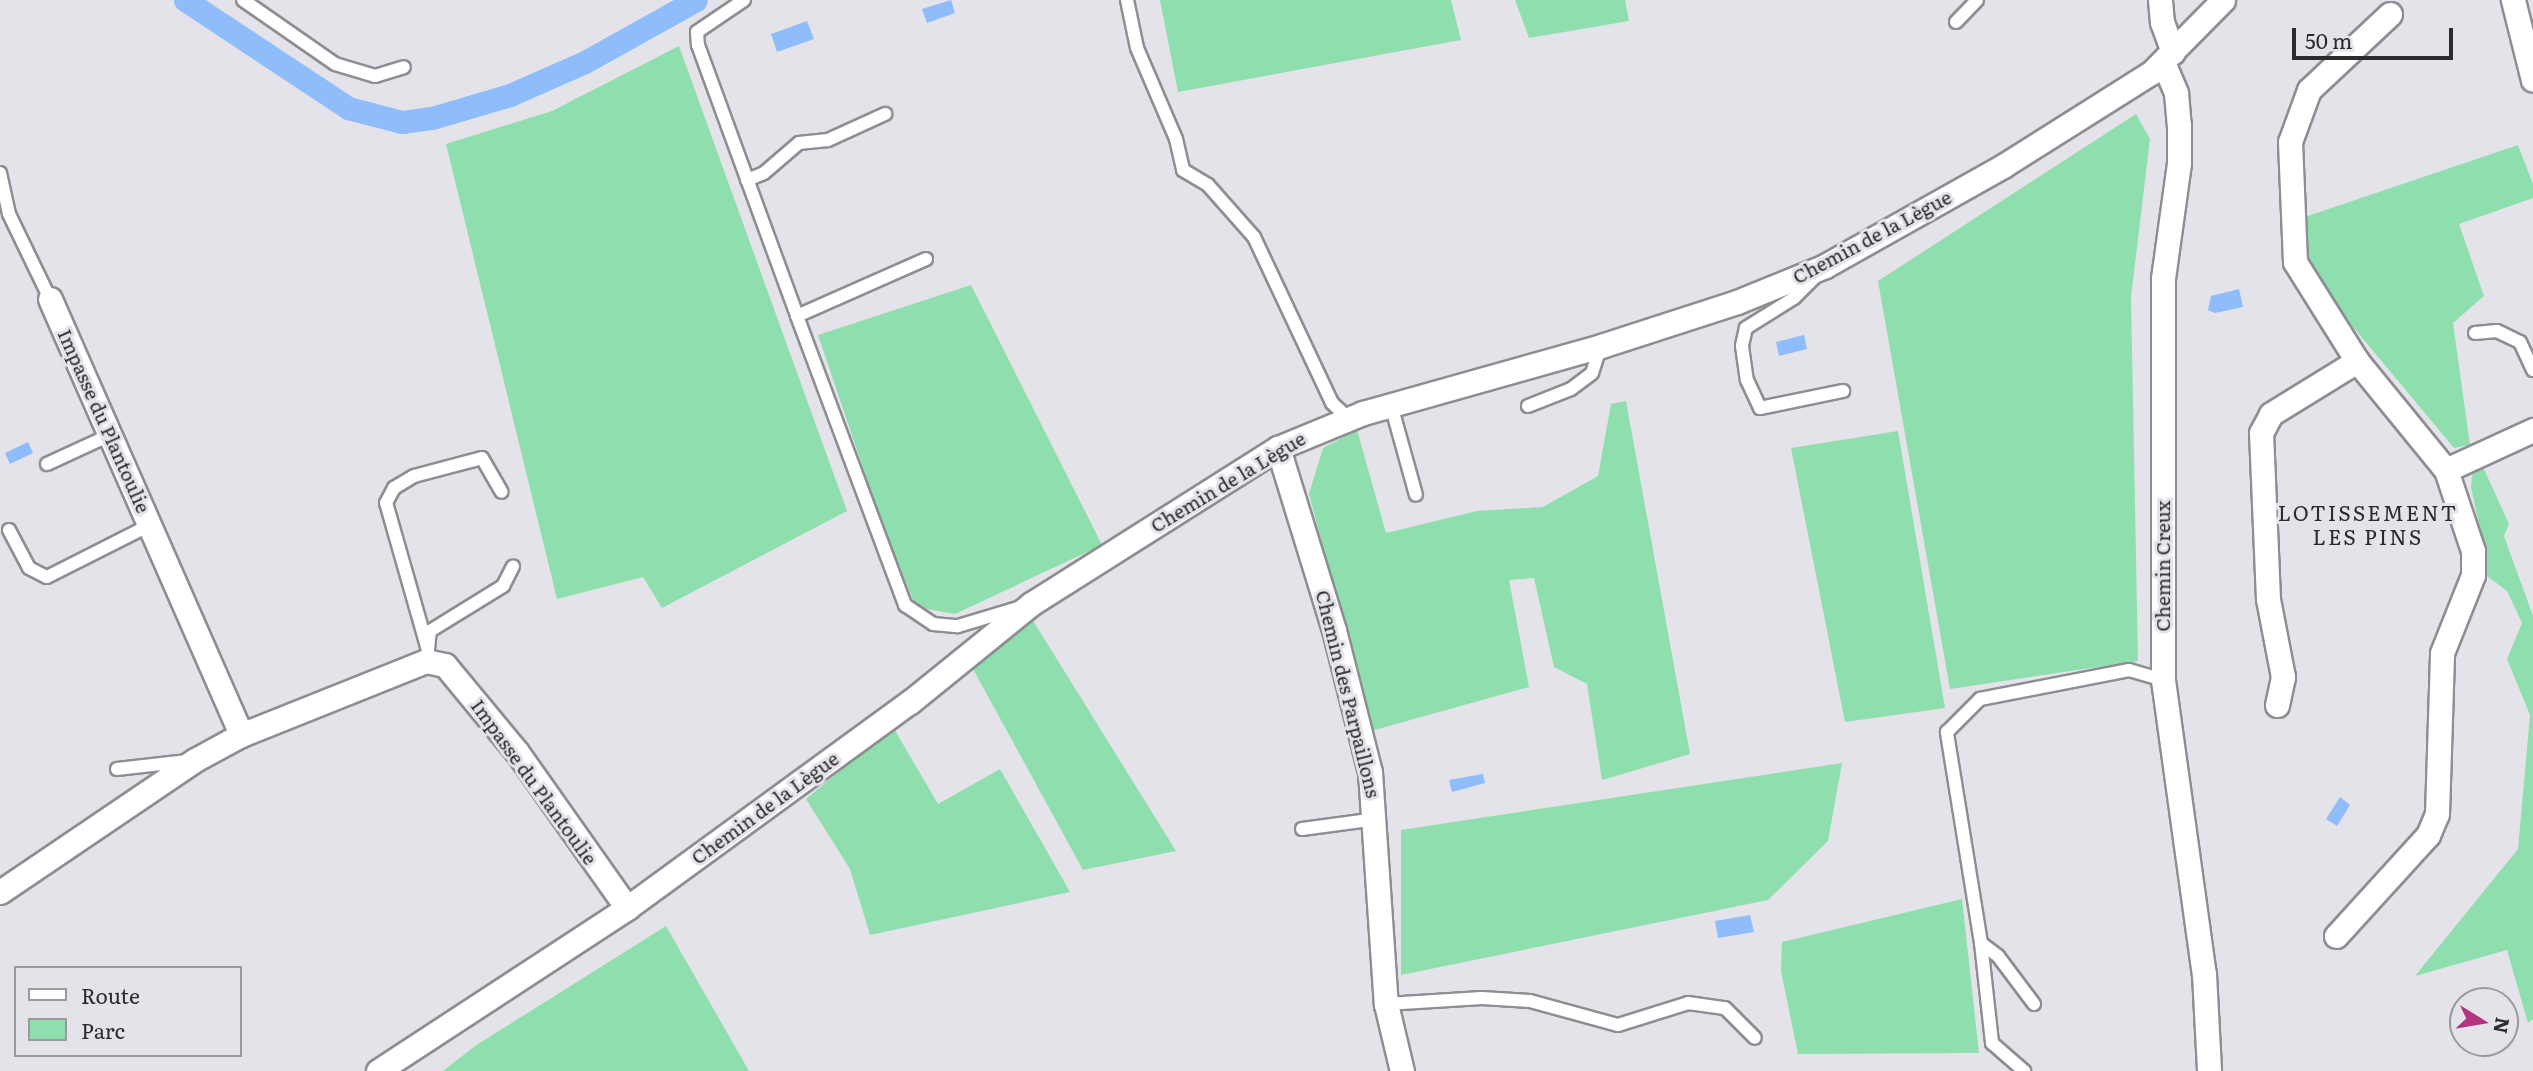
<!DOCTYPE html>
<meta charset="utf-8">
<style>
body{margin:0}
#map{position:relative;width:2533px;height:1071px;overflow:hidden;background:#e3e3e9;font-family:Literata,serif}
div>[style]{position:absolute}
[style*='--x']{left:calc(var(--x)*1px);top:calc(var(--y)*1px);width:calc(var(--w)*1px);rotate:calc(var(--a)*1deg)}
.green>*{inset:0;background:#8fdfae}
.water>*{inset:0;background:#8fbdfc}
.canal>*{height:23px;margin:-11.5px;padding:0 11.5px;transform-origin:11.5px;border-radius:11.5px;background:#8fbdfc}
.roads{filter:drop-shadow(2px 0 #8d8d93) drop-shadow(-2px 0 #8d8d93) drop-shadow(0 2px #8d8d93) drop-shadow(0 -2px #8d8d93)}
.lane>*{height:12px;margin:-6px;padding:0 6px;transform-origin:6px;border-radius:6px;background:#fff}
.street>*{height:23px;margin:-11.5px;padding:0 11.5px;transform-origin:11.5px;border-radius:11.5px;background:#fff}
span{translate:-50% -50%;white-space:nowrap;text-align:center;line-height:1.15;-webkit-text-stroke:6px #e3e3e9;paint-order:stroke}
.street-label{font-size:19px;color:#2b2b2d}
.neighbourhood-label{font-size:21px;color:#2b2b2d;letter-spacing:2px}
.legend{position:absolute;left:14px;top:966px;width:228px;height:91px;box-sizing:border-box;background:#e3e3e9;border:2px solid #99999e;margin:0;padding:9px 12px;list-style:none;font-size:21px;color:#2b2b2d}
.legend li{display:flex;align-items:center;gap:14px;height:35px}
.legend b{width:35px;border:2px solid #99999e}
.north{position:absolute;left:2449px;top:987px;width:70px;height:70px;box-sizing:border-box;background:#e3e3e9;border:2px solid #99999e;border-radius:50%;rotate:101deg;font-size:19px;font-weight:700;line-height:28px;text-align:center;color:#2b2b2d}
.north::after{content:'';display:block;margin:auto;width:24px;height:32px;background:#b43482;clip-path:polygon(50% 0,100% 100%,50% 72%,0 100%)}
.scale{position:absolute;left:2292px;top:28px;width:161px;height:32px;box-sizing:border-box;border:4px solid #2b2b2d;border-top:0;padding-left:9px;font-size:21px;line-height:24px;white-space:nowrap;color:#2b2b2d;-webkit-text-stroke:5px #e3e3e9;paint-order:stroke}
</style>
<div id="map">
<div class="green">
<i style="clip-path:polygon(1160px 0,1451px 0,1461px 40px,1178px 92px)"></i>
<i style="clip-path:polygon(1515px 0,1625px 0,1629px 21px,1529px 38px)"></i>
<i style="clip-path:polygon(679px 46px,847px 511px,662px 608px,643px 577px,557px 599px,446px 144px,552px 111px)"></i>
<i style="clip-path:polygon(2136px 114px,2150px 139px,2131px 297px,2138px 661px,1950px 689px,1878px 281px)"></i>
<i style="clip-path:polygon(2518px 145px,2533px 184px,2533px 198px,2459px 224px,2484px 296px,2453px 323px,2470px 445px,2454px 448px,2349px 322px,2304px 250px,2305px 217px)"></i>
<i style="clip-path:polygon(971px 285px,1102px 545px,955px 614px,916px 607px,881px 521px,818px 335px)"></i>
<i style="clip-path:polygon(1626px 401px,1690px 754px,1602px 780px,1587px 684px,1554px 667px,1534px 578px,1509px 580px,1529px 687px,1371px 731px,1309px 494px,1323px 448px,1357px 430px,1386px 533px,1477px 511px,1543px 507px,1598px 476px,1611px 404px)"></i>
<i style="clip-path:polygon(1898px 431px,1945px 708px,1845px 722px,1791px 448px)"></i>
<i style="clip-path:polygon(2483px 467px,2509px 524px,2504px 536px,2533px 616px,2533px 1019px,2528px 1023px,2507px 950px,2415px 976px,2518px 849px,2530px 715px,2507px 659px,2522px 623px,2507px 591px,2483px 573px,2484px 548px,2471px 487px,2473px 469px)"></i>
<i style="clip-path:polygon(1032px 619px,1176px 851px,1083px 870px,972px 667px)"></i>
<i style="clip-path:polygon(893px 727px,938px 804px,1000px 769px,1070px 892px,870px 935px,850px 869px,806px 799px)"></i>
<i style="clip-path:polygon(1842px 763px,1828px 841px,1768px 900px,1401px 975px,1401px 830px)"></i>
<i style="clip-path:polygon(1962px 899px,1979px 1053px,1798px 1054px,1781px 971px,1782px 942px)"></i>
<i style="clip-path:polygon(666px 926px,749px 1071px,443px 1071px,475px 1046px)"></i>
</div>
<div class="water">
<i style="clip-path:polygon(951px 0,955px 13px,927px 23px,922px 9px)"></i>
<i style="clip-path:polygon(807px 21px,814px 39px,777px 52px,771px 34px)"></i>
<i style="clip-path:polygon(2239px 289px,2243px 307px,2215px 313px,2208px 310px,2211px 296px)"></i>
<i style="clip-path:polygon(1804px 335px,1807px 349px,1779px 356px,1776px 342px)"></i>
<i style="clip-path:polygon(28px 442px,33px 453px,10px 464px,5px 453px)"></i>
<i style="clip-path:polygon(1483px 774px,1485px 783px,1452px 792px,1449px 780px)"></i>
<i style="clip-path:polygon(2340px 797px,2350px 805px,2337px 826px,2326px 819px)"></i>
<i style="clip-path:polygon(1750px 915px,1754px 932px,1718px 938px,1715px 921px)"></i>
</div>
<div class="canal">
<i style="--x:185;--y:0;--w:196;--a:33.5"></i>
<i style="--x:348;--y:108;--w:56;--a:14.5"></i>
<i style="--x:402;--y:122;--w:30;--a:-8"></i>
<i style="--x:432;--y:118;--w:81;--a:-16.4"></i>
<i style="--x:510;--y:95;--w:80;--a:-23.7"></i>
<i style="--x:583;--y:63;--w:129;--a:-29.1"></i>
</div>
<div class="roads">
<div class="lane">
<i style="--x:243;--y:0;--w:112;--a:34.8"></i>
<i style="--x:335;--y:64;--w:42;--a:16.7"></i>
<i style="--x:375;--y:76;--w:30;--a:-17"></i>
<i style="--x:744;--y:0;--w:57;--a:145.8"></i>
<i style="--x:697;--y:32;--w:13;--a:86"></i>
<i style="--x:698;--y:45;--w:289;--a:69.9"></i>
<i style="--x:1127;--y:0;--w:49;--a:78.2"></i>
<i style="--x:1137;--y:48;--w:99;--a:66.8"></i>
<i style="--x:1176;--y:139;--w:32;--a:77"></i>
<i style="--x:1183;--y:170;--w:29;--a:31"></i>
<i style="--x:1208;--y:185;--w:69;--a:48.5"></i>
<i style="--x:1254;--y:237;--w:183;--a:64.8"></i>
<i style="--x:1332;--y:403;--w:22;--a:43"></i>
<i style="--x:1956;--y:22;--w:30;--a:-46"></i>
<i style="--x:0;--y:173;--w:42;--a:77.6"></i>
<i style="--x:9;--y:214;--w:94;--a:64.2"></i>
<i style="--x:747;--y:180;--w:18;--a:-22"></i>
<i style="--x:764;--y:173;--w:46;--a:-40.6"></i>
<i style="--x:799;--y:143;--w:29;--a:-6"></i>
<i style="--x:828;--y:140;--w:63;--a:-24.5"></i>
<i style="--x:926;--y:259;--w:141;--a:156.2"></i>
<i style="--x:797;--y:316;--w:309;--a:69.5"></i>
<i style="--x:905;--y:605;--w:34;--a:34"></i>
<i style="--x:933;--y:624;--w:25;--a:5"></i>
<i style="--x:958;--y:626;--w:66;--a:-16.8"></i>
<i style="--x:1818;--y:274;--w:34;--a:135"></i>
<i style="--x:1794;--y:298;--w:57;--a:148"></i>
<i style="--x:1746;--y:328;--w:18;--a:103"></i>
<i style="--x:1742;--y:346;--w:34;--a:82"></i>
<i style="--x:1747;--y:380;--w:31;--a:65"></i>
<i style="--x:1760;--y:408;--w:85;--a:-11.6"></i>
<i style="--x:2475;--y:333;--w:22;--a:-5"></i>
<i style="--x:2497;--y:331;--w:25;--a:26"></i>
<i style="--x:2520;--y:342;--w:31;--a:65"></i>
<i style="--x:1391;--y:405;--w:93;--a:74.5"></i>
<i style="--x:1528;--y:406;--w:46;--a:-21.6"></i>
<i style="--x:1571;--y:389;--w:26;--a:-37"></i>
<i style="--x:1592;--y:373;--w:28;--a:-72"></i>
<i style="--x:47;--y:464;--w:69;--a:-24.7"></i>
<i style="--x:9;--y:530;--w:43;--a:62.2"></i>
<i style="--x:29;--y:568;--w:20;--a:27"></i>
<i style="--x:47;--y:577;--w:115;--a:-26.8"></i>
<i style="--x:428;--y:649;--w:18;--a:-84"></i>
<i style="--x:430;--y:631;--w:86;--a:-31.7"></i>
<i style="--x:503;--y:586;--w:22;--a:-63"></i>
<i style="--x:428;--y:650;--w:153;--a:-105.9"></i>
<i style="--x:386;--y:503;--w:17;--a:-62"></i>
<i style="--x:394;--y:488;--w:23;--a:-31"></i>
<i style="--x:414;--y:476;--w:70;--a:-14.8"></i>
<i style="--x:482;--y:458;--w:39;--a:60"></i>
<i style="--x:117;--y:769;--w:71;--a:-6.4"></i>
<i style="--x:1302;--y:829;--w:75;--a:-7.7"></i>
<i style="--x:1981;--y:943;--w:101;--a:83.7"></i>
<i style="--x:1992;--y:1043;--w:43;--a:41.2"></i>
<i style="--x:1386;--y:1004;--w:96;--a:-3.6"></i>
<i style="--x:1482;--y:998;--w:48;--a:3.6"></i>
<i style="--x:1530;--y:1001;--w:91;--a:15.3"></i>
<i style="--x:1618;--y:1025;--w:73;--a:-17.4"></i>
<i style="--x:1688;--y:1003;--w:37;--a:8"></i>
<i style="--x:1725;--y:1008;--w:42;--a:45"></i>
<i style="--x:2034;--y:1004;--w:60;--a:-126.9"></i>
<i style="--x:1998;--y:956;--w:21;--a:-143"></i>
<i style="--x:1981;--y:943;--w:214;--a:-99.2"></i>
<i style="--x:1947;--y:732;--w:47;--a:-45"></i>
<i style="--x:1980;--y:699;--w:152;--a:-11"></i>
<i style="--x:2129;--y:670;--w:35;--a:16"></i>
</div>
<div class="street">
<i style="--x:2160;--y:0;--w:22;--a:85"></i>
<i style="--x:2162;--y:22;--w:32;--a:70"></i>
<i style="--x:2513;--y:0;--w:82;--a:76"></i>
<i style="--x:2390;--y:14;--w:111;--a:136.8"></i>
<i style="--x:2309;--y:90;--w:55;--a:110.1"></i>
<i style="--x:2290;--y:142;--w:120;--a:87.6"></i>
<i style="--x:2295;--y:262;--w:117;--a:57.9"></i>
<i style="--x:2357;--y:361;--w:141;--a:50.8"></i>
<i style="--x:2446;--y:470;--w:96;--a:-24.7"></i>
<i style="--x:2163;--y:62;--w:34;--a:67"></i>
<i style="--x:2176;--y:93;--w:32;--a:85"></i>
<i style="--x:2179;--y:125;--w:38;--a:90"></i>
<i style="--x:2179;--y:163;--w:117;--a:97.9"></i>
<i style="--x:2163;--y:279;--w:401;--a:90"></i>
<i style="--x:2163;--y:680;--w:297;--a:82.1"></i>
<i style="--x:2204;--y:974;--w:97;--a:87"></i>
<i style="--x:50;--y:299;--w:476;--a:66.3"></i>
<i style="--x:1278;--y:448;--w:190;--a:72.9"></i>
<i style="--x:1334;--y:630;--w:146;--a:75.8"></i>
<i style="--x:1370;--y:772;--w:233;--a:86.1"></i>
<i style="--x:1386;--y:1004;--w:69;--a:76.6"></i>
<i style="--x:2277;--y:705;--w:29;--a:-78"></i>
<i style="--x:2283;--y:677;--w:79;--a:-100.9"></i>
<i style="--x:2268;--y:599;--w:166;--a:-92.4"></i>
<i style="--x:2261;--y:433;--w:21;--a:-62"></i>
<i style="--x:2271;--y:414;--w:101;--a:-31.6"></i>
<i style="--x:0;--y:892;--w:235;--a:-34.1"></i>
<i style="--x:195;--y:760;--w:52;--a:-28.5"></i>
<i style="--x:241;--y:735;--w:199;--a:-21.8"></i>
<i style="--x:426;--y:661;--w:19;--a:12"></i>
<i style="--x:445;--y:665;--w:113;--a:50.4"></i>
<i style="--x:517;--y:752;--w:191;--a:54.8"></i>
<i style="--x:2336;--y:936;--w:137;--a:-47.7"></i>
<i style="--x:2428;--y:835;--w:23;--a:-67"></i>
<i style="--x:2437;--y:814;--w:161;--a:-88.2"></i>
<i style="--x:2442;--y:653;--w:84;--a:-68.3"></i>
<i style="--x:2473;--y:575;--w:24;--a:-90"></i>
<i style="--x:2473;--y:551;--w:85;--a:-108.4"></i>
<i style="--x:378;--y:1071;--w:298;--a:-33.2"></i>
<i style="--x:627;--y:908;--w:350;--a:-36.1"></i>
<i style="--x:910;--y:702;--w:156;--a:-39"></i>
<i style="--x:1031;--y:604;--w:292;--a:-32.3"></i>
<i style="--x:1278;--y:448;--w:92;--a:-22.4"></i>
<i style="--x:1363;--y:413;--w:247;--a:-15.7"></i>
<i style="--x:1601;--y:346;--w:143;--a:-17.9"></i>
<i style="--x:1737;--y:302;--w:95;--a:-22.2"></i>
<i style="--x:1825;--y:266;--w:204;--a:-29.3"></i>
<i style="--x:2003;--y:166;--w:176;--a:-32.2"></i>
<i style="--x:2152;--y:72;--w:101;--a:-45.4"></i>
</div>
</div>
<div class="street-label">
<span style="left:1872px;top:237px;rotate:-28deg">Chemin de la Lègue</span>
<span style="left:104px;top:421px;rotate:66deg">Impasse du Plantoulie</span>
<span style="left:1228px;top:482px;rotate:-31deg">Chemin de la Lègue</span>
<span style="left:2163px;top:566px;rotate:-90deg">Chemin Creux</span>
<span style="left:1348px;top:694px;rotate:76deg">Chemin des Parpaillons</span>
<span style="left:534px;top:782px;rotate:54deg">Impasse du Plantoulie</span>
<span style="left:765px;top:808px;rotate:-36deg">Chemin de la Lègue</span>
</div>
<div class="neighbourhood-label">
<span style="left:2368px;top:524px">LOTISSEMENT<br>LES PINS</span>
</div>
<ul class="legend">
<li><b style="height:9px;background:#fff"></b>Route</li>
<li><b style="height:19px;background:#8fdfae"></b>Parc</li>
</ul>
<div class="north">N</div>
<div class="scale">50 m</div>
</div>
